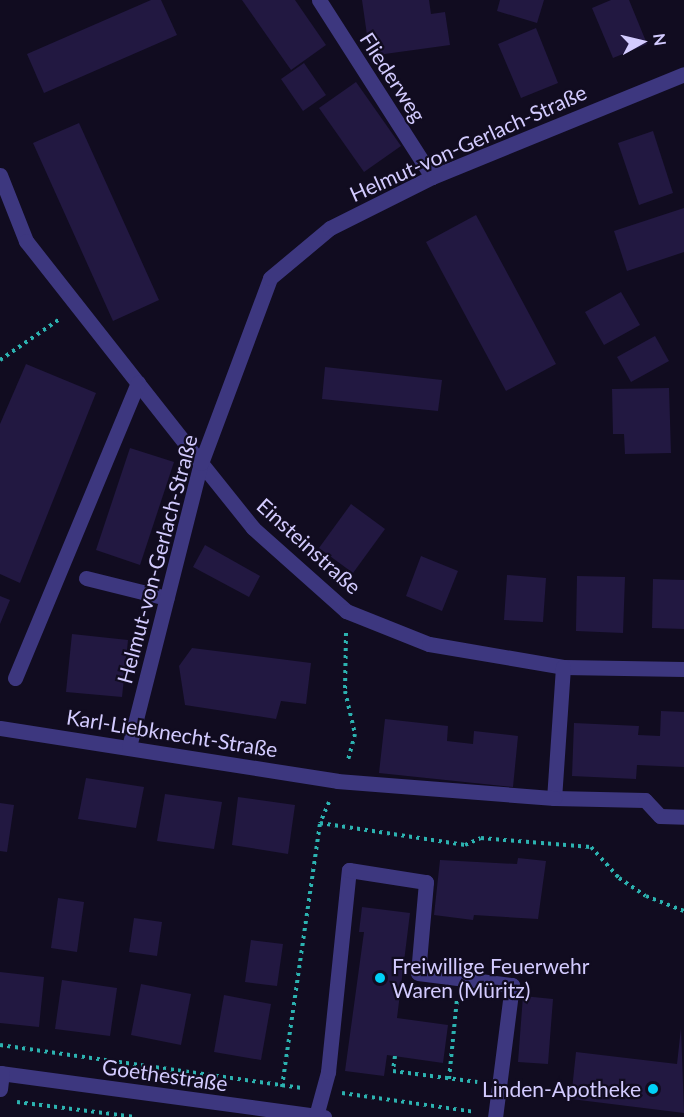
<!DOCTYPE html>
<meta charset="utf-8">
<style>
body{margin:0}
#map{position:relative;width:684px;height:1117px;overflow:hidden;background:#110c20;font-family:Lato,sans-serif}
div>[style]{position:absolute}
[style*='--x']{left:calc(var(--x)*1px);top:calc(var(--y)*1px);width:calc(var(--w)*1px);rotate:calc(var(--a)*1deg)}
.building>*{inset:0;background:#221841}
.path>*{height:4px;margin-top:-2px;transform-origin:0;background:repeating-linear-gradient(90deg,#2cb2b0 0 3px,transparent 0 7.5px)}
.minor>*{height:15px;margin:-7.5px;padding:0 7.5px;transform-origin:7.5px;border-radius:7.5px;background:#3d377f}
.dots>*{width:16px;height:16px;translate:-50% -50%;box-sizing:border-box;border:3px solid #110c20;border-radius:50%}
span{translate:-50% -50%;white-space:nowrap;text-align:center;line-height:1.15;-webkit-text-stroke:4.5px #110c20;paint-order:stroke}
.street-label{font-size:21px;color:#d3cbff}
.poi-label{font-size:21px;color:#d3cbff}
.left{translate:0 -50%;text-align:left}
.right{translate:-100% -50%;text-align:right}
.north{position:absolute;left:612px;top:12px;width:60px;height:60px;-webkit-text-stroke:4px #110c20;paint-order:stroke;rotate:82deg;font-size:16px;font-weight:700;line-height:24px;text-align:center;color:#d3cbff}
.north::after{content:'';display:block;margin:auto;width:21px;height:27px;background:#d3cbff;clip-path:polygon(50% 0,100% 100%,50% 72%,0 100%)}
</style>
<div id="map">
<div class="building">
<i style="clip-path:polygon(151px 0,161px 0,177px 35px,44px 93px,27px 54px)"></i>
<i style="clip-path:polygon(242px 0,295px 0,326px 45px,291px 70px)"></i>
<i style="clip-path:polygon(362px 0,429px 0,431px 14px,445px 12px,450px 45px,370px 56px)"></i>
<i style="clip-path:polygon(500px 0,544px 0,537px 23px,497px 11px)"></i>
<i style="clip-path:polygon(611px 0,629px 0,647px 44px,613px 58px,592px 8px)"></i>
<i style="clip-path:polygon(536px 28px,558px 83px,521px 98px,498px 44px)"></i>
<i style="clip-path:polygon(304px 63px,326px 95px,303px 111px,281px 79px)"></i>
<i style="clip-path:polygon(356px 82px,401px 146px,364px 172px,319px 108px)"></i>
<i style="clip-path:polygon(79px 123px,159px 300px,113px 321px,33px 143px)"></i>
<i style="clip-path:polygon(653px 131px,673px 193px,639px 205px,618px 143px)"></i>
<i style="clip-path:polygon(684px 208px,684px 252px,627px 271px,614px 231px)"></i>
<i style="clip-path:polygon(476px 215px,556px 364px,506px 391px,426px 242px)"></i>
<i style="clip-path:polygon(621px 292px,640px 325px,604px 345px,585px 312px)"></i>
<i style="clip-path:polygon(655px 336px,669px 361px,631px 382px,617px 357px)"></i>
<i style="clip-path:polygon(26px 364px,96px 393px,20px 583px,0 574px,0 424px)"></i>
<i style="clip-path:polygon(325px 367px,442px 380px,438px 411px,322px 399px)"></i>
<i style="clip-path:polygon(669px 388px,671px 453px,625px 454px,624px 434px,613px 434px,612px 389px)"></i>
<i style="clip-path:polygon(130px 448px,174px 462px,140px 565px,96px 550px)"></i>
<i style="clip-path:polygon(351px 504px,385px 529px,353px 573px,319px 548px)"></i>
<i style="clip-path:polygon(205px 545px,260px 576px,249px 597px,193px 567px)"></i>
<i style="clip-path:polygon(421px 556px,458px 571px,442px 611px,406px 596px)"></i>
<i style="clip-path:polygon(507px 575px,546px 578px,543px 622px,504px 620px)"></i>
<i style="clip-path:polygon(577px 576px,625px 577px,623px 633px,576px 631px)"></i>
<i style="clip-path:polygon(653px 579px,684px 580px,684px 629px,652px 628px)"></i>
<i style="clip-path:polygon(0 596px,10px 600px,0 624px)"></i>
<i style="clip-path:polygon(72px 634px,128px 640px,122px 697px,66px 692px)"></i>
<i style="clip-path:polygon(192px 648px,311px 663px,306px 704px,281px 701px,276px 719px,185px 705px,179px 666px)"></i>
<i style="clip-path:polygon(661px 711px,684px 712px,684px 767px,637px 765px,636px 779px,572px 776px,574px 723px,639px 726px,638px 735px,660px 736px)"></i>
<i style="clip-path:polygon(385px 719px,448px 726px,447px 741px,473px 744px,474px 731px,518px 736px,513px 787px,379px 773px)"></i>
<i style="clip-path:polygon(86px 778px,144px 787px,136px 828px,78px 819px)"></i>
<i style="clip-path:polygon(165px 794px,222px 802px,214px 849px,157px 841px)"></i>
<i style="clip-path:polygon(238px 797px,295px 805px,288px 854px,232px 845px)"></i>
<i style="clip-path:polygon(0 803px,14px 805px,7px 852px,0 851px)"></i>
<i style="clip-path:polygon(518px 858px,546px 861px,538px 919px,474px 915px,473px 920px,434px 915px,440px 860px,517px 864px)"></i>
<i style="clip-path:polygon(58px 898px,84px 902px,77px 952px,51px 948px)"></i>
<i style="clip-path:polygon(362px 907px,410px 913px,397px 1018px,448px 1025px,443px 1063px,387px 1055px,384px 1076px,345px 1071px,364px 932px,359px 932px)"></i>
<i style="clip-path:polygon(134px 918px,162px 922px,157px 956px,129px 952px)"></i>
<i style="clip-path:polygon(251px 940px,283px 944px,277px 986px,245px 982px)"></i>
<i style="clip-path:polygon(0 972px,44px 977px,39px 1027px,0 1023px)"></i>
<i style="clip-path:polygon(62px 980px,117px 988px,110px 1036px,55px 1029px)"></i>
<i style="clip-path:polygon(141px 984px,191px 994px,181px 1045px,131px 1035px)"></i>
<i style="clip-path:polygon(224px 995px,271px 1004px,261px 1060px,214px 1052px)"></i>
<i style="clip-path:polygon(523px 996px,553px 999px,548px 1064px,518px 1062px)"></i>
<i style="clip-path:polygon(681px 1028px,684px 1113px,571px 1099px,576px 1052px,677px 1064px)"></i>
</div>
<div class="path">
<i style="--x:0;--y:360;--w:74;--a:-34.5"></i>
<i style="--x:346;--y:633;--w:58;--a:91"></i>
<i style="--x:345;--y:691;--w:44;--a:76.9"></i>
<i style="--x:355;--y:734;--w:28;--a:105"></i>
<i style="--x:329;--y:802;--w:23;--a:113"></i>
<i style="--x:320;--y:823;--w:147;--a:8.6"></i>
<i style="--x:465;--y:845;--w:17;--a:-24"></i>
<i style="--x:481;--y:838;--w:110;--a:4.7"></i>
<i style="--x:591;--y:847;--w:42;--a:47.9"></i>
<i style="--x:619;--y:878;--w:32;--a:34"></i>
<i style="--x:646;--y:896;--w:41;--a:21.5"></i>
<i style="--x:0;--y:1045;--w:305;--a:8.1"></i>
<i style="--x:395;--y:1056;--w:15;--a:98"></i>
<i style="--x:393;--y:1071;--w:85;--a:7.5"></i>
<i style="--x:449;--y:1079;--w:80;--a:-84.3"></i>
<i style="--x:282;--y:1087;--w:267;--a:-81.8"></i>
<i style="--x:342;--y:1093;--w:134;--a:8.1"></i>
<i style="--x:17;--y:1102;--w:119;--a:7.2"></i>
</div>
<div class="minor">
<i style="--x:319;--y:0;--w:210;--a:57.4"></i>
<i style="--x:0;--y:175;--w:71;--a:68.5"></i>
<i style="--x:26;--y:241;--w:283;--a:51.8"></i>
<i style="--x:201;--y:463;--w:83;--a:51.3"></i>
<i style="--x:253;--y:528;--w:125;--a:41.7"></i>
<i style="--x:346;--y:611;--w:89;--a:21.7"></i>
<i style="--x:429;--y:644;--w:136;--a:9.7"></i>
<i style="--x:563;--y:667;--w:121;--a:0.9"></i>
<i style="--x:86;--y:578;--w:83;--a:13.9"></i>
<i style="--x:563;--y:667;--w:131;--a:93.9"></i>
<i style="--x:554;--y:798;--w:91;--a:1.3"></i>
<i style="--x:645;--y:800;--w:22;--a:47"></i>
<i style="--x:660;--y:816;--w:24;--a:2"></i>
<i style="--x:15;--y:678;--w:320;--a:-67.4"></i>
<i style="--x:0;--y:728;--w:341;--a:8.9"></i>
<i style="--x:337;--y:781;--w:218;--a:4.5"></i>
<i style="--x:129;--y:747;--w:293;--a:-75.8"></i>
<i style="--x:201;--y:463;--w:197;--a:-69.5"></i>
<i style="--x:270;--y:278;--w:78;--a:-39.8"></i>
<i style="--x:330;--y:228;--w:114;--a:-26.6"></i>
<i style="--x:432;--y:177;--w:272;--a:-22.2"></i>
<i style="--x:0;--y:1073;--w:327;--a:7.7"></i>
<i style="--x:0;--y:1089;--w:16;--a:-83"></i>
<i style="--x:316;--y:1116;--w:46;--a:-74.7"></i>
<i style="--x:328;--y:1072;--w:203;--a:-84.1"></i>
<i style="--x:349;--y:870;--w:78;--a:8.9"></i>
<i style="--x:426;--y:882;--w:91;--a:95"></i>
<i style="--x:418;--y:973;--w:95;--a:7.3"></i>
<i style="--x:512;--y:985;--w:133;--a:97.3"></i>
</div>
<div class="dots">
<i style="left:380px;top:978px;background:#00d1f6"></i>
<i style="left:653px;top:1089px;background:#00d1f6"></i>
</div>
<div class="street-label">
<span style="left:393px;top:77px;rotate:57deg">Fliederweg</span>
<span style="left:468px;top:143px;rotate:-24deg">Helmut-von-Gerlach-Straße</span>
<span style="left:309px;top:546px;rotate:42deg">Einsteinstraße</span>
<span style="left:157px;top:559px;rotate:-75deg">Helmut-von-Gerlach-Straße</span>
<span style="left:172px;top:733px;rotate:9deg">Karl-Liebknecht-Straße</span>
<span style="left:165px;top:1075px;rotate:8deg">Goethestraße</span>
</div>
<div class="poi-label">
<span class="left" style="left:392px;top:978px">Freiwillige Feuerwehr<br>Waren (Müritz)</span>
<span class="right" style="left:641px;top:1089px">Linden-Apotheke</span>
</div>
<div class="north">N</div>
</div>
